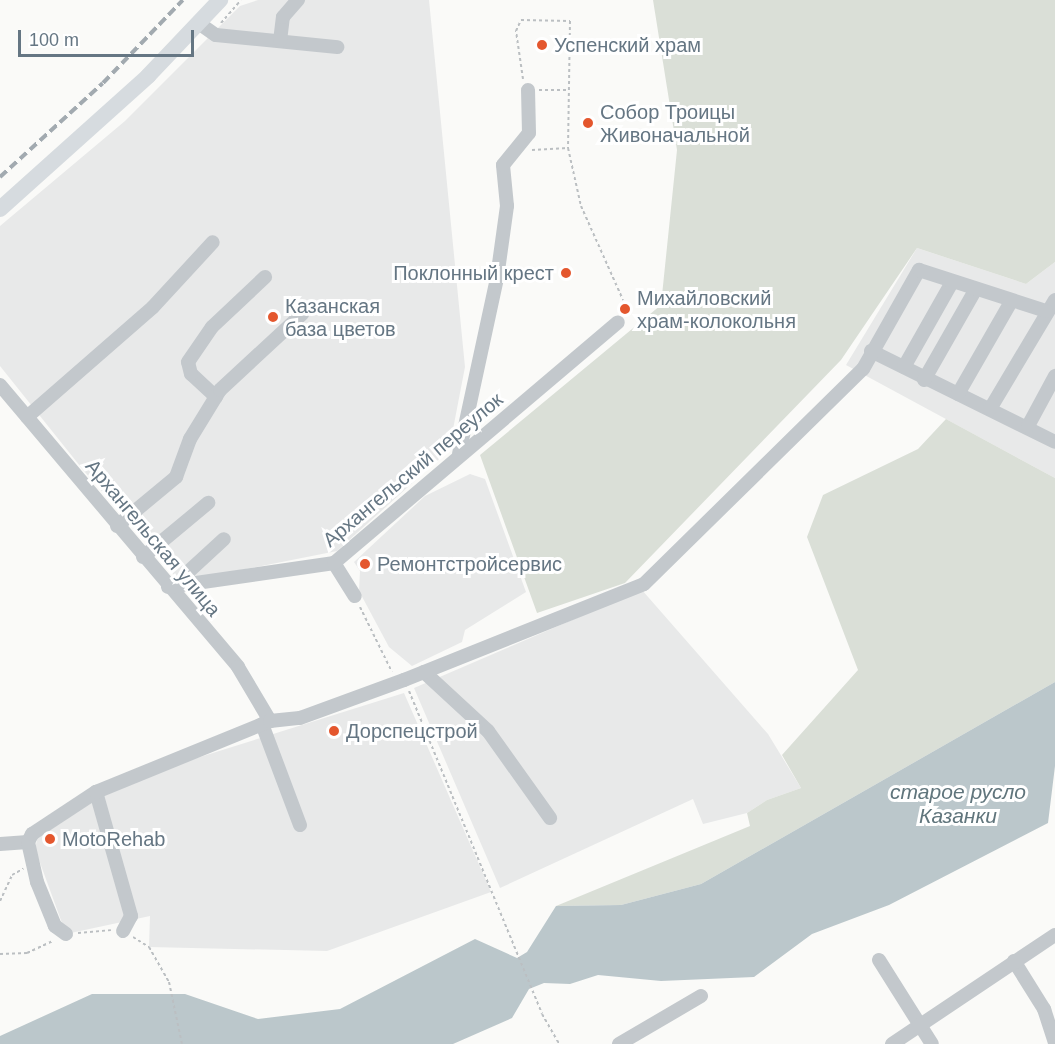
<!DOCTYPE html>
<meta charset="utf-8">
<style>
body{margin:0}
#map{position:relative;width:1055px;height:1044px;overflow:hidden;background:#fafaf8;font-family:Helvetica,sans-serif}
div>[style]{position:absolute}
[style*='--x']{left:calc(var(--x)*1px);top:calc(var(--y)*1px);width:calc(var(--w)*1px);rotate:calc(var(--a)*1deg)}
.built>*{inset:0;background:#e8e9e9}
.green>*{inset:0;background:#dadfd7}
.water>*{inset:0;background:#bbc7cb}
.path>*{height:2px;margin-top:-1px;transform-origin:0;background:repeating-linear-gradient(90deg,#bbbfc2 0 3px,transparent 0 6px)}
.minor>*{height:14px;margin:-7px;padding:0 7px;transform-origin:7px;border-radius:7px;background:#c3c8cc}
.major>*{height:16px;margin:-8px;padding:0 8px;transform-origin:8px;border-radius:8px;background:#d6dbdf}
.rail>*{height:4px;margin-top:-2px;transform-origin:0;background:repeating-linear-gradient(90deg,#a2aab0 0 9px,transparent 0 13.5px)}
.dots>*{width:16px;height:16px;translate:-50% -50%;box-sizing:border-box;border:3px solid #fff;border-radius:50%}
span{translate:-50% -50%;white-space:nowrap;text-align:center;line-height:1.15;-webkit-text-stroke:6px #fff;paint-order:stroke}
.poi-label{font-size:20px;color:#657683}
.left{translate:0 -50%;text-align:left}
.right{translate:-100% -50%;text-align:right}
.street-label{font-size:20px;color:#657683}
.water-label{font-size:21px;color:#60757c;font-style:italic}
.scale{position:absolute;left:18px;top:30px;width:176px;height:27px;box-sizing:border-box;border:3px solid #657683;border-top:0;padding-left:8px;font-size:18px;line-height:21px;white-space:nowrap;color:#657683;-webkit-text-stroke:4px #fff;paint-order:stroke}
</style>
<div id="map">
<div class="built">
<i style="clip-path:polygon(258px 0,429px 0,465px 367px,449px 450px,337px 551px,180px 582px,130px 523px,174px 483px,190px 461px,125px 517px,84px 471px,0 366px,0 226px,125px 121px,240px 6px)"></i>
<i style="clip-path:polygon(917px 248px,1026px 284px,1055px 262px,1055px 478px,846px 365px)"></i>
<i style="clip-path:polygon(470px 474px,485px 479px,526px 592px,465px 630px,462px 642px,412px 666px,389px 647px,359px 591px,360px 571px,354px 562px,425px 496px)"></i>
<i style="clip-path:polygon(642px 590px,768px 734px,801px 788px,767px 800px,747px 813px,703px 824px,693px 799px,500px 888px,414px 688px)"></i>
<i style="clip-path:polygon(404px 693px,491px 892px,327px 951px,149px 947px,150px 916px,66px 934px,35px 849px,38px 835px,117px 783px)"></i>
</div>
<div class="green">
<i style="clip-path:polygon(653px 0,1055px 0,1055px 262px,1026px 284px,917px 248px,841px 360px,625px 583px,537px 613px,480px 455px,661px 305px,677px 150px)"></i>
<i style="clip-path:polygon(946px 419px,1055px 478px,1055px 682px,701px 884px,621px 905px,556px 906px,750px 826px,747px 813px,767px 800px,801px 788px,782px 755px,858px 670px,807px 537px,823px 495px,918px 449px)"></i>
</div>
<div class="water">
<i style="clip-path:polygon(1055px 682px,1055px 766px,1048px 823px,889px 905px,812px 934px,754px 977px,661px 981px,598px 975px,570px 984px,544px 983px,529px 989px,512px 1018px,453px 1044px,0 1044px,0 1036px,92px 994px,185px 994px,258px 1019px,340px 1009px,475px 939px,517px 958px,527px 952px,556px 906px,621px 905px,701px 884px)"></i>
</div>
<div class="path">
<i style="--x:221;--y:23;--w:30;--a:-49"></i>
<i style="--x:523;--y:79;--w:49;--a:-98.3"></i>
<i style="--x:516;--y:31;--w:12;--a:-66"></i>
<i style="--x:521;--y:20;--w:49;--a:1.2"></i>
<i style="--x:570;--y:21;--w:127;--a:90.9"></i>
<i style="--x:568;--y:148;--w:59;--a:77.4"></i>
<i style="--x:581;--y:206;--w:103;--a:65.9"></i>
<i style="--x:539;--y:90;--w:30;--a:0"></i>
<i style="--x:532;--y:150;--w:36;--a:-3"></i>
<i style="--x:344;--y:537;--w:83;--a:-43.1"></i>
<i style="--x:405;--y:480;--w:13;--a:-23"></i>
<i style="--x:360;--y:607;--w:72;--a:63.8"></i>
<i style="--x:409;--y:691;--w:349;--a:67.6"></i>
<i style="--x:542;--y:1014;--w:34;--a:60"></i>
<i style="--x:0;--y:901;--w:29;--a:-65"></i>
<i style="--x:12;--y:875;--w:13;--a:-29"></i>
<i style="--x:78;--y:933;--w:33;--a:-5"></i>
<i style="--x:133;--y:937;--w:19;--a:32"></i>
<i style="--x:149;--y:947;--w:40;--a:60.3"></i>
<i style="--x:169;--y:982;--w:63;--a:78.2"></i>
<i style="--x:0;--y:954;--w:27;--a:-2"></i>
<i style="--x:27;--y:953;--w:29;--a:-25"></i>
</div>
<div class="minor">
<i style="--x:200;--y:24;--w:19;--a:35"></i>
<i style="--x:216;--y:35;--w:122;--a:5.7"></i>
<i style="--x:280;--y:41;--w:24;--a:-83"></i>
<i style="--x:283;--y:17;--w:23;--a:-49"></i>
<i style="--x:871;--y:351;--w:205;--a:26.3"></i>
<i style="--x:904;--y:367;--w:98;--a:-60.5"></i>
<i style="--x:924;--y:380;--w:105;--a:-60.3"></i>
<i style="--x:0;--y:385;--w:369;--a:49.8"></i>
<i style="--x:238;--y:667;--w:63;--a:59.3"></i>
<i style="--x:958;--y:394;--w:106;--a:-60.1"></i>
<i style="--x:216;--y:397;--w:34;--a:-137"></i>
<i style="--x:191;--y:374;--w:12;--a:-104"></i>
<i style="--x:188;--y:362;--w:42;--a:-55.6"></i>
<i style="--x:212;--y:327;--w:73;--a:-43.3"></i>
<i style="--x:990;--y:409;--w:127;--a:-59.2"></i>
<i style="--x:27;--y:417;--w:167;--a:-41.1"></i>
<i style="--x:153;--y:307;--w:88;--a:-47.3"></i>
<i style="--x:1028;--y:426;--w:57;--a:-61.6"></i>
<i style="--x:459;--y:454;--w:180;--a:-77.8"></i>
<i style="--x:497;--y:278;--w:73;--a:-82.1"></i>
<i style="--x:507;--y:206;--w:41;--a:-95.6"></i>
<i style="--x:503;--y:165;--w:41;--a:-50.9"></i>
<i style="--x:529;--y:133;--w:43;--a:-91.3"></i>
<i style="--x:117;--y:526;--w:77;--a:-39.7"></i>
<i style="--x:176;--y:477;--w:40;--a:-69.8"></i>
<i style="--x:190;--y:439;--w:57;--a:-58.5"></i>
<i style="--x:220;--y:390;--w:112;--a:-42.8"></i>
<i style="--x:143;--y:557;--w:85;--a:-39.7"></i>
<i style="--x:334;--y:563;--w:39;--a:58"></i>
<i style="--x:181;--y:585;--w:13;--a:-63"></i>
<i style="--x:187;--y:573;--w:50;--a:-42.6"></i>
<i style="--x:168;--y:587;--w:168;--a:-8.2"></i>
<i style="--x:334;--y:563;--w:372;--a:-40.3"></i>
<i style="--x:424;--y:672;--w:87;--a:42.7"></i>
<i style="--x:488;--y:731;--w:107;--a:54.5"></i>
<i style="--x:262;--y:724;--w:108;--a:69.4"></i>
<i style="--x:96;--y:792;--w:129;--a:74.2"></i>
<i style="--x:131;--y:916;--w:17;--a:118"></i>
<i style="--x:0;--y:844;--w:28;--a:-4"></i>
<i style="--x:66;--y:934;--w:14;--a:-144"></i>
<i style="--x:55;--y:926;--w:48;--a:-112.2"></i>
<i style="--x:37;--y:882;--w:41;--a:-102.7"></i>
<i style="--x:28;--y:842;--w:9;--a:-63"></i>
<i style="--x:32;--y:834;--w:77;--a:-33.3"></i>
<i style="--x:96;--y:792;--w:188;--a:-22.2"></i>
<i style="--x:270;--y:721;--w:30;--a:-6"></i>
<i style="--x:300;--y:718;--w:111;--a:-20.1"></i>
<i style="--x:404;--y:680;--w:258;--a:-21.8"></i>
<i style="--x:644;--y:584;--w:307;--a:-44.5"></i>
<i style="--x:863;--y:369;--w:114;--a:-60.5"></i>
<i style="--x:919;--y:270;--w:133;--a:17.9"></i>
<i style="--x:879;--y:960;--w:99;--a:57.8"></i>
<i style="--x:1014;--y:961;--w:57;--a:58"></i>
<i style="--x:1044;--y:1009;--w:35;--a:72"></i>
<i style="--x:619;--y:1044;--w:95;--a:-30.3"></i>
<i style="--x:892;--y:1044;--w:196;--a:-33.8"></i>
</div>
<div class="major">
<i style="--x:0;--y:209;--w:199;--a:-41.9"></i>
<i style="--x:148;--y:76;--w:105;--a:-46.5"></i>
</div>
<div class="rail">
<i style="--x:0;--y:177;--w:139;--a:-42.4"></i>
<i style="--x:103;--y:83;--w:115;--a:-46.1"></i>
</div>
<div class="dots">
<i style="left:542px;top:45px;background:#e4572e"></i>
<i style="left:588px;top:123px;background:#e4572e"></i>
<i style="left:566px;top:273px;background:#e4572e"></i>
<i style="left:625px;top:309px;background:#e4572e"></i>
<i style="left:273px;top:317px;background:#e4572e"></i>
<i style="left:365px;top:564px;background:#e4572e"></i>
<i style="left:334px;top:731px;background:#e4572e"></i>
<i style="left:50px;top:839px;background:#e4572e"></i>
</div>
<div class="poi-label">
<span class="left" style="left:554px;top:45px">Успенский храм</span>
<span class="left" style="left:600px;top:124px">Собор Троицы<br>Живоначальной</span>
<span class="right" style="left:554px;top:273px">Поклонный крест</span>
<span class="left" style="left:637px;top:310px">Михайловский<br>храм-колокольня</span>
<span class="left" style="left:285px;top:318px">Казанская<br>база цветов</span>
<span class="left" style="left:377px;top:564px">Ремонтстройсервис</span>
<span class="left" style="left:346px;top:731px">Дорспецстрой</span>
<span class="left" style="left:62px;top:839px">MotoRehab</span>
</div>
<div class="street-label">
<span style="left:413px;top:470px;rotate:-40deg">Архангельский переулок</span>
<span style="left:153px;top:538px;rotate:50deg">Архангельская улица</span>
</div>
<div class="water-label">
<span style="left:958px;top:804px">старое русло<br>Казанки</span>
</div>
<div class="scale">100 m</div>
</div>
